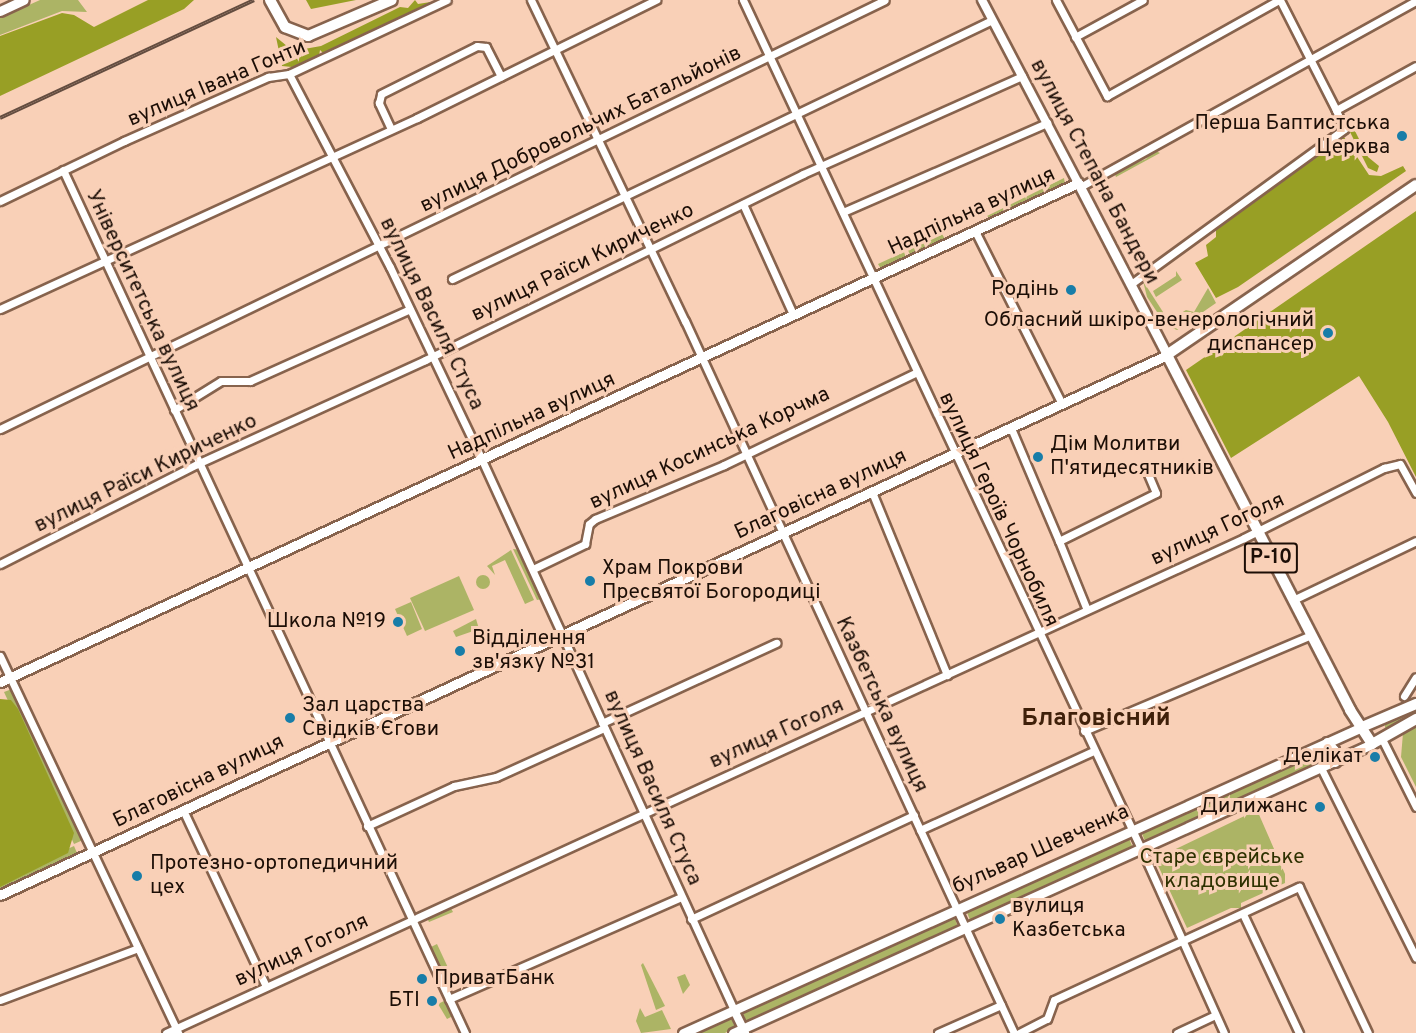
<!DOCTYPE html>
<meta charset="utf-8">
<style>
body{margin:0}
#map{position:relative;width:1416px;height:1033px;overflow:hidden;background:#f9d0b7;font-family:Overpass,sans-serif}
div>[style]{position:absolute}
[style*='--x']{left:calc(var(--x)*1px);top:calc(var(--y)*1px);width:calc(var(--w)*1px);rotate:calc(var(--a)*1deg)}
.green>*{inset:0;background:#acb465}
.round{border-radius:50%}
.forest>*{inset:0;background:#989f25}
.roads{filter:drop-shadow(2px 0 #87634d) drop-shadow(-2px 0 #87634d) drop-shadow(0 2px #87634d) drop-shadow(0 -2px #87634d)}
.minor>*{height:7px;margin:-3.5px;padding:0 3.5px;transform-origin:3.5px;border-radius:3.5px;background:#fff}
.tertiary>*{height:8px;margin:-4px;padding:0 4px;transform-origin:4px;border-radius:4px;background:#fff}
.secondary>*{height:9px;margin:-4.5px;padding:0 4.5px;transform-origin:4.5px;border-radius:4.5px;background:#fff}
.primary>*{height:10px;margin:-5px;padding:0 5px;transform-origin:5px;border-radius:5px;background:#fff}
.rail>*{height:4px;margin-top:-2px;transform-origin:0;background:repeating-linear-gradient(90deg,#f9d0b7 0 4.5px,#644d40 0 9px);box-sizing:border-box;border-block:2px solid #644d40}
.dots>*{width:16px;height:16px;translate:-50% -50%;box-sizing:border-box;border:3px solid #f9d0b7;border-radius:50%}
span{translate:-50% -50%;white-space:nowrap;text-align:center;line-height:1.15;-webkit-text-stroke:6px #f9d0b7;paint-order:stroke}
.shield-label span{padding:2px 4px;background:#f9d0b7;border:2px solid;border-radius:4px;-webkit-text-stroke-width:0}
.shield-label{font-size:20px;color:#1c0e06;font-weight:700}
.street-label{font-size:21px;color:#1c0e06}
.poi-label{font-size:21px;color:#1c0e06}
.right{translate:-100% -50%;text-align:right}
.left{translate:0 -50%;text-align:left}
.park-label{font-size:21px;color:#2e3100}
.quarter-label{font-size:24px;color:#3f200a;font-weight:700}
</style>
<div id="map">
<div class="green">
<i style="clip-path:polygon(40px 0,78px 0,87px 12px,62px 11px,0 35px,0 18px)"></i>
<i style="clip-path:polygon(1154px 150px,1160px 153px,1116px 177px,1114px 172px,1146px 159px)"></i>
<i style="clip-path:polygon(1064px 178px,1065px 184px,990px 218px,987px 216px)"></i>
<i style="clip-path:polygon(942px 234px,945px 239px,910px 255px,908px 250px)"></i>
<i style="clip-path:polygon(904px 252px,906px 258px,881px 269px,878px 264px)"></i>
<i style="clip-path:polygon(1176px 271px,1182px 280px,1156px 297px,1153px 291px,1176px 276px)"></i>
<i style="clip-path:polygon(1143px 281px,1163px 312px,1161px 318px,1147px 297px)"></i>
<i style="clip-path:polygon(1208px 288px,1216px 303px,1177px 330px,1165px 325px,1165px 321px,1177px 328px,1183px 323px,1178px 315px,1186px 310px,1194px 312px)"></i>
<i style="clip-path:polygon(513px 549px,521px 550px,542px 599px,537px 600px)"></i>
<i style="clip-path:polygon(511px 550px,534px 600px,525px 604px,505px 560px,492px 566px,495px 575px,487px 566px)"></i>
<i class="round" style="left:476px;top:575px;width:14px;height:14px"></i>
<i style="clip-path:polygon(459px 576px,474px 610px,425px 631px,410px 598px)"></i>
<i style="clip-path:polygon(411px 602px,422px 629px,407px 636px,395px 609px)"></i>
<i style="clip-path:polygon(476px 619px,479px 629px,456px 637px,453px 631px)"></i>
<i style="clip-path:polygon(12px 689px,13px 691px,83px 840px,74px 844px,4px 692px)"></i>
<i style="clip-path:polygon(1416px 708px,1416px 715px,1385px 728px,1385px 723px)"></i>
<i style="clip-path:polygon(1416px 724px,1416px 787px,1401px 757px,1403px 733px)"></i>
<i style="clip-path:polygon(1324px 747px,1330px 749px,1331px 758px,1145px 841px,1141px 831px)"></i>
<i style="clip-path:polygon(1257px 810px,1285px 874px,1285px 883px,1241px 903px,1241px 908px,1231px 908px,1187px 928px,1155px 859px)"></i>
<i style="clip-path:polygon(1128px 836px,1133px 848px,970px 920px,966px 910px)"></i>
<i style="clip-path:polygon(74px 846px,77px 853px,0 889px,0 880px)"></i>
<i style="clip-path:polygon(449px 905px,453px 912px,429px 922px,426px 916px)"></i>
<i style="clip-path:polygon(954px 916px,958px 927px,746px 1021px,742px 1011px)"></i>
<i style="clip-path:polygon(437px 944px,450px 972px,443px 975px,429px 948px)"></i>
<i style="clip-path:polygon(643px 963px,665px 1006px,656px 1010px,641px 965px)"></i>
<i style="clip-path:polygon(685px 974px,690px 985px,683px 994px,677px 977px)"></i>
<i style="clip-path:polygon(446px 1000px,453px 1016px,447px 1019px,438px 1004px)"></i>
<i style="clip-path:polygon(640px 1008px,645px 1017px,662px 1010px,671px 1029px,641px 1033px,636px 1021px)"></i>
<i style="clip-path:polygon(730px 1016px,735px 1027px,725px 1033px,690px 1033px)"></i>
</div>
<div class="forest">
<i style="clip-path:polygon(148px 0,194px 0,184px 9px,0 96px,0 36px,62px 13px,74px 15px,94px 27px)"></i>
<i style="clip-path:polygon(306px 0,356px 0,311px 9px)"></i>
<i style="clip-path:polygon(415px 0,418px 4px,443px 0,324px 54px,320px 50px,319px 56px,292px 67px,282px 66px,276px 37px,293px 51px,321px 46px,400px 7px,408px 8px)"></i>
<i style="clip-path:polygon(1343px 118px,1353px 127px,1368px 157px,1379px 166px,1377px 172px,1368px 168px)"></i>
<i style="clip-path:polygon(1342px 134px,1369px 175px,1381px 176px,1403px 166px,1406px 171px,1238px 287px,1216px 298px,1195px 263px,1208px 256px,1206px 245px,1216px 237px,1216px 227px)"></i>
<i style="clip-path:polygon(1416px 211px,1416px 477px,1388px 422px,1359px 376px,1231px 458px,1186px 370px)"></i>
<i style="clip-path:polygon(0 699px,11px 700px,18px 709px,74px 833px,68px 853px,0 887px)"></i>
</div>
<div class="roads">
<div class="minor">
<i style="--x:531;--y:0;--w:356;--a:64.4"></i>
<i style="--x:685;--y:321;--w:784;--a:65.2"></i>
<i style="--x:743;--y:0;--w:944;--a:64.87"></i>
<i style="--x:1144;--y:855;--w:195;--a:65.8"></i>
<i style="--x:1056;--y:0;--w:109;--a:62"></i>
<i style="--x:1107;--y:96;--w:197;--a:-29.2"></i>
<i style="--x:1280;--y:0;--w:123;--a:63"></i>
<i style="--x:1075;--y:37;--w:77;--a:-28.6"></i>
<i style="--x:289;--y:74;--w:218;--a:62.4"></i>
<i style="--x:390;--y:267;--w:199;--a:64.5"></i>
<i style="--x:476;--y:447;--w:619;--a:65.38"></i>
<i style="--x:391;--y:129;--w:29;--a:-115"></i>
<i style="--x:379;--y:103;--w:9;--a:-77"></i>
<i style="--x:381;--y:94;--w:107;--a:-26.6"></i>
<i style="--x:477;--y:46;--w:9;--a:6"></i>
<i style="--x:486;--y:47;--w:33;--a:63"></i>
<i style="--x:63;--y:170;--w:952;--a:65.02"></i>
<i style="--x:1080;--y:187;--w:384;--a:-29"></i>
<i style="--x:0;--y:201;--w:138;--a:-25.8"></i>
<i style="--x:124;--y:141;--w:158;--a:-24"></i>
<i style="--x:268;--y:77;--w:21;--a:-8"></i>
<i style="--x:289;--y:74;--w:174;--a:-25.1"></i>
<i style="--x:743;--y:204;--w:121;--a:65.6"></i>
<i style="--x:843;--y:212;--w:223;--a:-23.6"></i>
<i style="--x:975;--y:231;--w:194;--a:63.3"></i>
<i style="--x:452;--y:279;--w:599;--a:-25.62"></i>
<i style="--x:1131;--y:284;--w:263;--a:-36"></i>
<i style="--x:1344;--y:129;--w:21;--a:-113"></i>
<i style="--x:1336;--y:110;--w:91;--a:-28.8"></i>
<i style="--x:0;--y:309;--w:459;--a:-24.6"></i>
<i style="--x:417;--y:118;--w:267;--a:-26.3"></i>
<i style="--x:174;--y:410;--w:55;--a:-31.7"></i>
<i style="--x:221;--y:381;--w:29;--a:0"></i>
<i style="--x:250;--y:381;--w:175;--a:-24.2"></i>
<i style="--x:1011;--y:428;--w:123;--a:67"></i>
<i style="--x:1059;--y:541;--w:108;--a:-26.3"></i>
<i style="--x:1156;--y:493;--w:28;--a:-113"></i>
<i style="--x:0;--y:429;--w:983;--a:-25.86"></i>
<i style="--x:872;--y:492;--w:198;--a:67.7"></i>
<i style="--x:1059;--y:541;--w:74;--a:67.9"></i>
<i style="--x:0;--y:564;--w:221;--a:-26.9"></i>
<i style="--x:197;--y:464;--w:251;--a:-24.5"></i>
<i style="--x:425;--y:360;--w:421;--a:-26.2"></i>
<i style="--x:803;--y:174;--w:240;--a:-24.1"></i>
<i style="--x:533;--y:569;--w:58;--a:-25.7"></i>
<i style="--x:585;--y:544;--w:20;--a:-79"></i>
<i style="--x:589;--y:524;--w:8;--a:-40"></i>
<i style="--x:595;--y:519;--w:140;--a:-22.7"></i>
<i style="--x:724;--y:465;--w:214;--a:-25.7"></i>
<i style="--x:1293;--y:600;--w:136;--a:-25.6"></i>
<i style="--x:0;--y:656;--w:417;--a:64.7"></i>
<i style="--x:1404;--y:696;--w:22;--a:-58"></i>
<i style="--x:602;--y:723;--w:192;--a:-24.7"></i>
<i style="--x:1084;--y:731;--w:246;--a:-22.9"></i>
<i style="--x:1382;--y:739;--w:76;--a:63.4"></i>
<i style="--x:1321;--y:768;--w:212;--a:63.4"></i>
<i style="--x:183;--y:810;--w:195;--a:64.8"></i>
<i style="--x:367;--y:826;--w:96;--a:-24.7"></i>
<i style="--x:454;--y:786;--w:43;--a:-12.1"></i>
<i style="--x:496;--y:777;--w:119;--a:-24.4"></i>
<i style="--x:920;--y:830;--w:190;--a:-24.5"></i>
<i style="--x:1243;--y:914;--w:132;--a:64.8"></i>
<i style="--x:691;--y:919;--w:246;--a:-25"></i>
<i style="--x:449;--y:999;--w:253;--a:-23.7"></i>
<i style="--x:0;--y:1000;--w:147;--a:-20.6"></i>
<i style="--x:166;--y:1033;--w:1186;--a:-24.66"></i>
<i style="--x:1244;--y:538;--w:157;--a:-26.6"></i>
<i style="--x:1384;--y:468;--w:16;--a:-14"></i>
<i style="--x:1400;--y:464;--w:33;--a:61"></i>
<i style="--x:938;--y:1033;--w:69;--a:-24"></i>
<i style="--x:1019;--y:1033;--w:31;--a:-27"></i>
<i style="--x:1047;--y:1019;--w:20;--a:-70"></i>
<i style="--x:1054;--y:1000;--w:270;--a:-24.8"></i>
<i style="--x:1299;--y:887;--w:161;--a:64.7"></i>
<i style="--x:1177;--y:1033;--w:42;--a:-25.3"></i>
</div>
<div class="tertiary">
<i style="--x:982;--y:0;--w:207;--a:62.3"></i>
<i style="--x:734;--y:1010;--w:25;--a:64"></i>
</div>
<div class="secondary">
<i style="--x:0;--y:11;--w:26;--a:-25"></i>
<i style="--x:0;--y:682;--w:1188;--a:-24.84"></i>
<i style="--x:1078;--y:183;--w:194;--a:62.6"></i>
<i style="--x:1167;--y:355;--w:1286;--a:155.17"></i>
<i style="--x:1327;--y:742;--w:11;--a:49"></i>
<i style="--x:1334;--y:750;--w:12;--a:85"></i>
<i style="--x:683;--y:1033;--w:745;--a:-24.26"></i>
<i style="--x:733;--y:1033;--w:701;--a:-24.34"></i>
</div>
<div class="primary">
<i style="--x:270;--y:0;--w:31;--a:61"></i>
<i style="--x:285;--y:27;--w:25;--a:21"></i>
<i style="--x:308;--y:36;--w:91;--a:-23.2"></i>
<i style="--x:1416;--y:185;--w:301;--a:145.7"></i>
<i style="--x:1167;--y:355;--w:399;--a:62.7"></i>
<i style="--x:1350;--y:710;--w:40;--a:57.1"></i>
<i style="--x:1372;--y:744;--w:51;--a:-29.6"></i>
<i style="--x:1362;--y:727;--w:59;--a:-23.1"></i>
</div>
</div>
<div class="rail">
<i style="--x:0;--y:118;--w:280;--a:-24.9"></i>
</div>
<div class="dots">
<i style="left:1402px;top:136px;background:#187da8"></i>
<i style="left:1071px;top:290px;background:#187da8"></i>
<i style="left:1328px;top:333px;background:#187da8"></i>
<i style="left:1038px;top:457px;background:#187da8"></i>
<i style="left:590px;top:581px;background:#187da8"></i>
<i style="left:398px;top:622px;background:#187da8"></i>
<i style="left:460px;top:651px;background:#187da8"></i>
<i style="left:290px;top:718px;background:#187da8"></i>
<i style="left:1375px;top:757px;background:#187da8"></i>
<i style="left:1320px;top:807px;background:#187da8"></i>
<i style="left:137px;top:876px;background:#187da8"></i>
<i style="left:1000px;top:919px;background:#187da8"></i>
<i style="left:422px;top:979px;background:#187da8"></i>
<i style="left:432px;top:1001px;background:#187da8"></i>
</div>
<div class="shield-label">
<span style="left:1271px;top:558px">Р-10</span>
</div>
<div class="street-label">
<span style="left:217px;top:84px;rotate:-23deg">вулиця Івана Гонти</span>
<span style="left:581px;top:130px;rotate:-26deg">вулиця Добровольчих Батальйонів</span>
<span style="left:1094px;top:172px;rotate:62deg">вулиця Степана Бандери</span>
<span style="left:972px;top:212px;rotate:-25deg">Надпільна вулиця</span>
<span style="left:583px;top:263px;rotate:-26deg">вулиця Раїси Кириченко</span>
<span style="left:142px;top:301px;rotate:65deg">Університетська вулиця</span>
<span style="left:431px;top:314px;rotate:64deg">вулиця Василя Стуса</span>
<span style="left:532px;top:417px;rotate:-25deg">Надпільна вулиця</span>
<span style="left:710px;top:449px;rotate:-25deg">вулиця Косинська Корчма</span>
<span style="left:146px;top:474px;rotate:-26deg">вулиця Раїси Кириченко</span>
<span style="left:821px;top:495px;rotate:-25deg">Благовісна вулиця</span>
<span style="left:998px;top:510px;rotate:65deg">вулиця Героїв Чорнобиля</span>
<span style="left:1218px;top:530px;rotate:-25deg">вулиця Гоголя</span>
<span style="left:881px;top:705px;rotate:65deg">Казбетська вулиця</span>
<span style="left:777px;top:734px;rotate:-24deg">вулиця Гоголя</span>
<span style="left:199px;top:782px;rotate:-26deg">Благовісна вулиця</span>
<span style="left:652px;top:788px;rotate:66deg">вулиця Василя Стуса</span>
<span style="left:1041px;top:850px;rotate:-24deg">бульвар Шевченка</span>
<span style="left:302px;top:951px;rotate:-25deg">вулиця Гоголя</span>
</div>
<div class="poi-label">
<span class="right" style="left:1390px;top:136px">Перша Баптистська<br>Церква</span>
<span class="right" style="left:1059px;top:290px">Родінь</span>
<span class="right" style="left:1314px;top:333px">Обласний шкіро-венерологічний<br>диспансер</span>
<span class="left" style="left:1050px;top:457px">Дім Молитви<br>П'ятидесятників</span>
<span class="left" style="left:602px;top:581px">Храм Покрови<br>Пресвятої Богородиці</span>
<span class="right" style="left:386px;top:622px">Школа №19</span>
<span class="left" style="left:472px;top:651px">Відділення<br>зв'язку №31</span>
<span class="left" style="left:302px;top:718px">Зал царства<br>Свідків Єгови</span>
<span class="right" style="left:1363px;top:757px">Делікат</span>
<span class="right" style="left:1308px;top:807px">Дилижанс</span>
<span class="left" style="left:150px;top:876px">Протезно-ортопедичний<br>цех</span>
<span class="left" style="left:1012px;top:919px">вулиця<br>Казбетська</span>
<span class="left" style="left:434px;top:979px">ПриватБанк</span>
<span class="right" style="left:420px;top:1001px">БТІ</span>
</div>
<div class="park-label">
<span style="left:1222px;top:870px">Старе єврейське<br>кладовище</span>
</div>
<div class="quarter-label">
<span style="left:1096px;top:720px">Благовісний</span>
</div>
</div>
